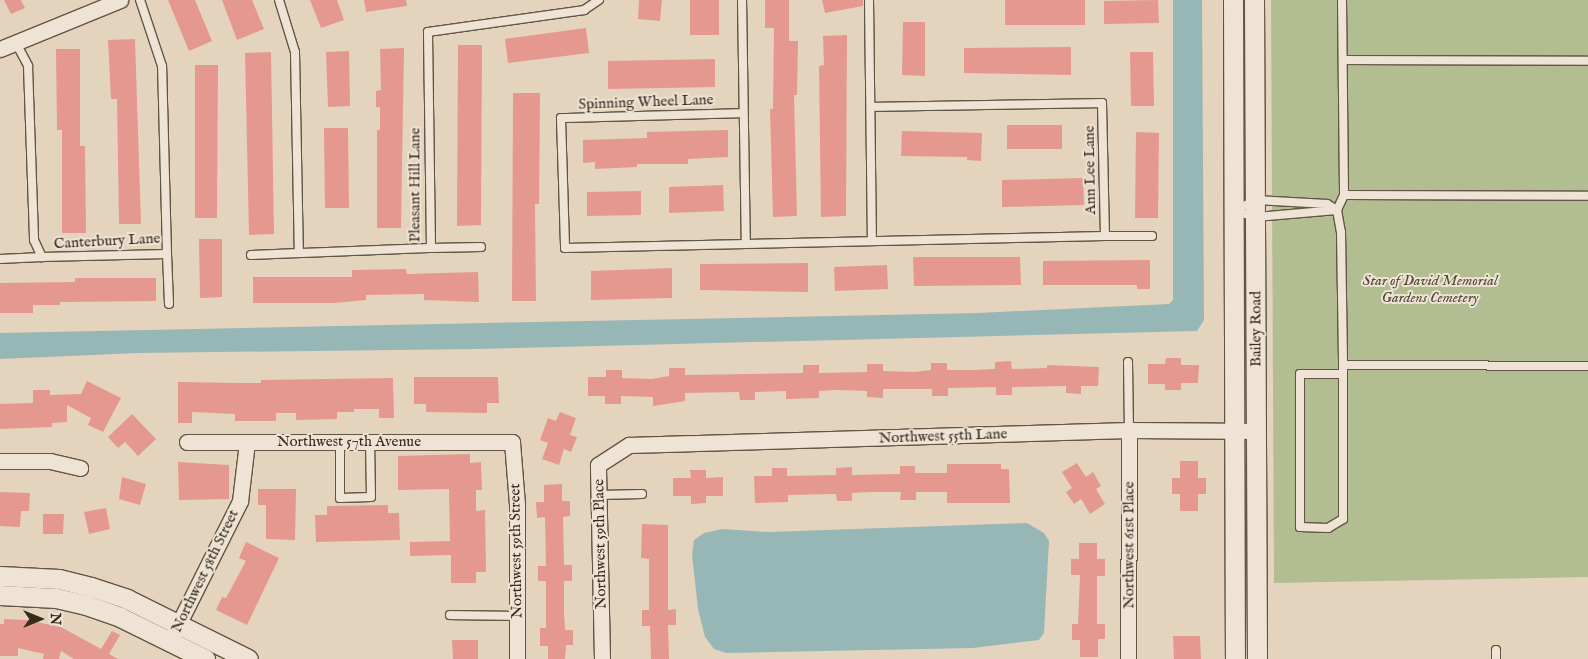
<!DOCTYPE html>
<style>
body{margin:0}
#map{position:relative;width:1588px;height:659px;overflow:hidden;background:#e5d4bd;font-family:"IM FELL English",serif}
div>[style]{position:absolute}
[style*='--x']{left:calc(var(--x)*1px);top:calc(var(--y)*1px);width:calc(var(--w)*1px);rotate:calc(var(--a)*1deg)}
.green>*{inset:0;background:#b3bd92}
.water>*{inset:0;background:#97b7b7}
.building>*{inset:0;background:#e49890}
.roads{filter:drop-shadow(1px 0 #625546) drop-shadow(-1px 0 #625546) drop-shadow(0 1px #625546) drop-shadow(0 -1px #625546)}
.service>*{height:8px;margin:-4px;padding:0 4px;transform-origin:4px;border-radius:4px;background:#eee3d4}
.minor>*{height:15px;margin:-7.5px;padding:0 7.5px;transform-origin:7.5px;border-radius:7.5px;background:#eee3d4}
.tertiary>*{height:19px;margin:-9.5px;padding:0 9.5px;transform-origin:9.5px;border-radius:9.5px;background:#eee3d4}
span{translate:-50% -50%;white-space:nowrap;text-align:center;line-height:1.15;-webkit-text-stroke:4px #eee3d4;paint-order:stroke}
.street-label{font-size:15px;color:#372b1e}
.park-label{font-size:15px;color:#504835;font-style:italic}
.north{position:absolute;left:15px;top:594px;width:50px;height:50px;-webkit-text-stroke:4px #eee3d4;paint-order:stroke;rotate:90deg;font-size:14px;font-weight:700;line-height:20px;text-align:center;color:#372b1e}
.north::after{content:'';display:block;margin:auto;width:18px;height:22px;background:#372b1e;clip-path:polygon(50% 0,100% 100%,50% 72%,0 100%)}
</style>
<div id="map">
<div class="green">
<i style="clip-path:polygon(1271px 0,1588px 0,1588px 577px,1274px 583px)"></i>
</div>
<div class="water">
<i style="clip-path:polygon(1173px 0,1202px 0,1204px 320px,1197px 331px,477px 349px,138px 353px,0 359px,0 333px,978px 313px,1169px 304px,1173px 300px)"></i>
<i style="clip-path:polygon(1027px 523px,1044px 533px,1049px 541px,1044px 633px,1039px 640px,973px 648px,726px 653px,714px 649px,705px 637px,698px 609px,692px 555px,694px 540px,704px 533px,722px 529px,769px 532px)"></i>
</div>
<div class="building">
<i style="clip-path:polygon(4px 0,21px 0,25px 8px,11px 14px)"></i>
<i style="clip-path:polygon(168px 0,195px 0,212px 41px,189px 51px)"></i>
<i style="clip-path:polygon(222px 0,252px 0,264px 29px,237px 40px)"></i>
<i style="clip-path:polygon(310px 0,337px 0,344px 20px,321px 28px)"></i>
<i style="clip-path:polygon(364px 0,406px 0,407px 6px,366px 12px)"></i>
<i style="clip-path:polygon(639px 0,662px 0,660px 21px,638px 19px)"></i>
<i style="clip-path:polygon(690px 0,719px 0,719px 35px,690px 35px)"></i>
<i style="clip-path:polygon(765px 0,789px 0,789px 41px,798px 41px,797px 95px,794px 95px,797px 216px,773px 217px,770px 109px,773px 109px,774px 28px,765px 28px)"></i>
<i style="clip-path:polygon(822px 0,863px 0,863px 6px,825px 13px)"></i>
<i style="clip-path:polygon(1005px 0,1085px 0,1085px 25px,1005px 25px)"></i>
<i style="clip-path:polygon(1158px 0,1159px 23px,1104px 24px,1104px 1px)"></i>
<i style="clip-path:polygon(903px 22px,925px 22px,925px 76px,902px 75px)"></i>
<i style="clip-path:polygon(586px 28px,589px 53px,508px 63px,505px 39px)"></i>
<i style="clip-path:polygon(847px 35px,846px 216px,821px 217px,819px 66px,824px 65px,823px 36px)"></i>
<i style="clip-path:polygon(135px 39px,141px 224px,119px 224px,117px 99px,111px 99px,108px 40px)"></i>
<i style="clip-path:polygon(458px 45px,482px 45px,481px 225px,457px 226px)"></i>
<i style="clip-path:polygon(1071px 47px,1071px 75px,964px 73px,964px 48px)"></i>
<i style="clip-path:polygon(404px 48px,401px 228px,377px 228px,377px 130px,380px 130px,380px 107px,376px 107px,376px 91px,381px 90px,380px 49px)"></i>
<i style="clip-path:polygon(56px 49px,80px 49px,80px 146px,85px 146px,86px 233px,62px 233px,62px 130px,57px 130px)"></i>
<i style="clip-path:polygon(349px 51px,350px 106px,328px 107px,326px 52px)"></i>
<i style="clip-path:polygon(271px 52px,274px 234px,249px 235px,245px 53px)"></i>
<i style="clip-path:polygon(1130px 52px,1153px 52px,1154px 106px,1131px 106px)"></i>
<i style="clip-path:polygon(715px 59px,715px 87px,608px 89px,608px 61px)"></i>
<i style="clip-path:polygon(195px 65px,218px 65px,217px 218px,195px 218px)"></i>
<i style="clip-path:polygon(513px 93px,540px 93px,539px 204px,535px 204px,536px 301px,512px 301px)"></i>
<i style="clip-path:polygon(1007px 125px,1062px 125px,1062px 149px,1007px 149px)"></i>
<i style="clip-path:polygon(324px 128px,348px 128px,349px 208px,325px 208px)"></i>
<i style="clip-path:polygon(728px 130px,728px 157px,688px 159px,688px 164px,637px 164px,637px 167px,595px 169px,595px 162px,583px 163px,583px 140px,647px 138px,647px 132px)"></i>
<i style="clip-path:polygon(902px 131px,982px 133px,981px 161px,967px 160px,967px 157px,901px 156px)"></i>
<i style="clip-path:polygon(1136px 132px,1159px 133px,1158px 218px,1135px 218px)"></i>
<i style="clip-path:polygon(1083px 178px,1084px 205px,1002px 207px,1002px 180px)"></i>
<i style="clip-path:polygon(723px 185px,724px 211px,669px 213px,669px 187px)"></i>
<i style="clip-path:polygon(641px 191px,641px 215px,587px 216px,587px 192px)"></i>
<i style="clip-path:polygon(199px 239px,222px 239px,222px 297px,200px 298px)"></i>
<i style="clip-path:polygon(913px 257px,1020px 257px,1021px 285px,914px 286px)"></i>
<i style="clip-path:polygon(1150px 260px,1150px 289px,1137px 289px,1137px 285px,1043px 285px,1043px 261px)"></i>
<i style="clip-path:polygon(808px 263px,808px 292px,700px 290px,700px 264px)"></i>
<i style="clip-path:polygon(887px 265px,888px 289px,835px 291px,834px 267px)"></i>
<i style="clip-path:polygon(672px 268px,672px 298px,591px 300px,591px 271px)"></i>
<i style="clip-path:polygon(406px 269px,407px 274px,478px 272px,479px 302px,424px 300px,424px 294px,366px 295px,366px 300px,335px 303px,253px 303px,253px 277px,352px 277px,352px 270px)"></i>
<i style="clip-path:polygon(75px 278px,156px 278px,156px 301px,60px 302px,60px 305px,33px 305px,33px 313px,0 313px,0 283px,75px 282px)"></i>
<i style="clip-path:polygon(1166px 358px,1181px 358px,1181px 365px,1199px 365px,1198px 383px,1181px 383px,1181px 390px,1165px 390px,1165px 384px,1148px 384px,1148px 364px,1165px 364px)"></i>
<i style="clip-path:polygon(1011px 361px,1012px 369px,1047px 368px,1047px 365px,1099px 367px,1098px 386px,1081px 386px,1081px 394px,1066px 393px,1066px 386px,1012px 387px,1012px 395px,996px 395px,996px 387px,948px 388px,948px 396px,932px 396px,932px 389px,883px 389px,883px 398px,867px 397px,867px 391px,837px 390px,819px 391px,819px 398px,786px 399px,786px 391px,755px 392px,755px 400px,740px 400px,739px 392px,685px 393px,685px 401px,653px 406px,653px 397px,621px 396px,621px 404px,605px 404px,605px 396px,588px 396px,588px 377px,606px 377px,606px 370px,622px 370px,622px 378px,652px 379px,669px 376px,669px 368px,685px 368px,685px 375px,803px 373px,803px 365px,819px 365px,819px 373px,867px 372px,867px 364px,883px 364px,883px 371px,914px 372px,931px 370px,931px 363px,947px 363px,947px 370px,974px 370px,995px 369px,995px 362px)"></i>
<i style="clip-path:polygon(414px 377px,498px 377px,499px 403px,487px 403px,487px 413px,426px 412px,426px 404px,414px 404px)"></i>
<i style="clip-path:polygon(393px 378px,394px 418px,379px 418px,379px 409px,354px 409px,354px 412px,337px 412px,337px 419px,296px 420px,296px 413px,276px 413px,276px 421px,235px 421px,235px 414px,192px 412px,192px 423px,178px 423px,178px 382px,240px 383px,261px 383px,261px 380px)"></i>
<i style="clip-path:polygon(87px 381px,121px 398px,103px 432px,88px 425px,91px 418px,67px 405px,67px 422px,52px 423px,52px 427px,0 429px,0 404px,33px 403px,33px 390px,50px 390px,50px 395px,81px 394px)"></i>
<i style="clip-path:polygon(560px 412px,576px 418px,570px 435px,577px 437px,571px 452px,564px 449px,559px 465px,542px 459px,548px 443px,540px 440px,548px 418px,556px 421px)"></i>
<i style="clip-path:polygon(132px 414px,156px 439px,138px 456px,125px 442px,118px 448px,108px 437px)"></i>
<i style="clip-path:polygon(470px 454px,470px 463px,481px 462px,482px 490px,476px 490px,476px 511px,485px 510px,486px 572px,476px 572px,476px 583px,451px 583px,451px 555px,410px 556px,410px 542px,450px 541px,449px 489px,398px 490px,398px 456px)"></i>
<i style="clip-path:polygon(1180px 461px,1198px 461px,1198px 478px,1206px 478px,1206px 494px,1198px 494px,1198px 511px,1180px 511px,1180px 494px,1172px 494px,1172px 478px,1180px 478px)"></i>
<i style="clip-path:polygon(178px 462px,229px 465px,229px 499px,179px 500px)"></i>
<i style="clip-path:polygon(1077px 463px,1086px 477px,1093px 472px,1101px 486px,1096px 489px,1105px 504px,1090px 514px,1081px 499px,1074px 504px,1066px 492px,1072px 488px,1062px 472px)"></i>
<i style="clip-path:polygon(947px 464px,1001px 464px,1001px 469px,1009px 469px,1010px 503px,947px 503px,947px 492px,916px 492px,916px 500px,900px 500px,901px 492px,870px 492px,852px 493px,852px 501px,837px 501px,836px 494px,788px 495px,788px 502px,755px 503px,754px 476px,772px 476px,772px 468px,787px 468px,787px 476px,836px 475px,836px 468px,852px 467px,852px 475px,900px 474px,900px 466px,915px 466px,915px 473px,947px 473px)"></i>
<i style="clip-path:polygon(690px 470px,706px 470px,706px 478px,723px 477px,723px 496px,706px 496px,706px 503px,691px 504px,691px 496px,673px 496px,673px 478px,691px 478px)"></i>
<i style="clip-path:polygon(122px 477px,146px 484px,140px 505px,119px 499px)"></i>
<i style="clip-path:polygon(562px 484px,562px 501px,570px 501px,570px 516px,563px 517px,564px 565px,572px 565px,572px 581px,564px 581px,564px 612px,565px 630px,573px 630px,573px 645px,566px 645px,565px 659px,548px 659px,548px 646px,540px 646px,540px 628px,546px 628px,546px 581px,538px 581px,538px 566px,546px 566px,545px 517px,537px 518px,536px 502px,544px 502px,544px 485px)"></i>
<i style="clip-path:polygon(258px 489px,296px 489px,295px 540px,266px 539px,266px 505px,258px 505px)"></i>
<i style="clip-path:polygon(0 492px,30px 493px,29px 511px,21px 511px,20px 527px,0 526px)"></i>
<i style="clip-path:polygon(388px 505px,388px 513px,399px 513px,400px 540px,316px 542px,315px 515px,327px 515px,327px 506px)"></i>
<i style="clip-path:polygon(106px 508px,110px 529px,89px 534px,84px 512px)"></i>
<i style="clip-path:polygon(43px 514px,64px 514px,63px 534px,43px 534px)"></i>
<i style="clip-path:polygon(642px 524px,668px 525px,668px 610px,676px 609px,676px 625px,668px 625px,669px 659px,651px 659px,650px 626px,642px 626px,642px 610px,649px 610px,649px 559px,641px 558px)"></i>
<i style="clip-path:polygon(246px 542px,279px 558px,247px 625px,216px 610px,222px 597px,226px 598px,246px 561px,239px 558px)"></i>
<i style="clip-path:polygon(1079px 543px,1097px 543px,1097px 559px,1105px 559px,1105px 576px,1097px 576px,1097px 624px,1105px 624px,1105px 639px,1098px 639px,1098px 657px,1080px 657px,1080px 640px,1072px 640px,1072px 624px,1078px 624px,1080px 575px,1071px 575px,1071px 559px,1079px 559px)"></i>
<i style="clip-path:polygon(4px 619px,26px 620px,61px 627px,101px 649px,112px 631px,120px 635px,109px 654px,118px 659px,74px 659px,61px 651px,59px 659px,43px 659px,44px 654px,18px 648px,18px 656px,0 656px,0 624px,4px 624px)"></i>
<i style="clip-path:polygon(1173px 636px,1200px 636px,1201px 659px,1174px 659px)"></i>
<i style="clip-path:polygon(452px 640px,478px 640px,478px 659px,453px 659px)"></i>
</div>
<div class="roads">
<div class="service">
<i style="--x:279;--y:0;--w:54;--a:72.9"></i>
<i style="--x:295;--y:52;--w:201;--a:88.9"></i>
<i style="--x:299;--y:253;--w:132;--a:-2.2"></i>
<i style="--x:431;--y:248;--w:216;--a:-90.8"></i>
<i style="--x:428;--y:32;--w:158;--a:-8"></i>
<i style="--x:584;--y:10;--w:18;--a:-34"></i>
<i style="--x:742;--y:0;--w:243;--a:89.1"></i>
<i style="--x:869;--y:0;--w:241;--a:89.3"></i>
<i style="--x:1342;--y:0;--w:195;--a:89.4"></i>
<i style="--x:1344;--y:195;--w:17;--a:115"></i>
<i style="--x:1337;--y:210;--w:22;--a:80"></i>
<i style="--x:1341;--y:232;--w:133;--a:89.1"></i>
<i style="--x:1343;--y:365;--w:154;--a:90"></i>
<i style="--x:1343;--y:519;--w:17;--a:149"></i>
<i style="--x:1328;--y:528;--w:28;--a:-178"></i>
<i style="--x:1300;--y:527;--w:153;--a:-90"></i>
<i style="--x:1300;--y:374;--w:43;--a:0"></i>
<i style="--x:16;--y:43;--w:26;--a:62"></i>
<i style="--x:28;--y:66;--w:174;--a:88"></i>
<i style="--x:34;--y:240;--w:19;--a:65"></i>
<i style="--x:42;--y:257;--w:125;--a:-1.4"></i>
<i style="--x:167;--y:254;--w:188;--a:-91.5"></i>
<i style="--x:162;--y:66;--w:70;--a:-108.4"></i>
<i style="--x:1343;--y:60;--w:245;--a:0.2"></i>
<i style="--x:743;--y:113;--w:182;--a:178.4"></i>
<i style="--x:561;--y:118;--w:130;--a:88.2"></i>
<i style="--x:565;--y:248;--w:540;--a:-1.27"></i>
<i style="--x:1105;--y:236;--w:133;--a:-91.3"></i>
<i style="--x:1102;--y:103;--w:231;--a:179"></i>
<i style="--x:1344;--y:195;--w:244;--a:0.2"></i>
<i style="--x:1236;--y:210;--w:22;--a:-27"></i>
<i style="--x:1256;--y:200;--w:71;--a:3.2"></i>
<i style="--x:1327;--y:204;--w:12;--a:31"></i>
<i style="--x:1234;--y:211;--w:23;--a:15"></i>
<i style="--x:1256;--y:217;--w:81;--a:-4.9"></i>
<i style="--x:1105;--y:236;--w:47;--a:0"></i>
<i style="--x:431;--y:248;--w:50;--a:-1.1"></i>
<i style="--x:167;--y:254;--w:50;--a:87.7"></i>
<i style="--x:251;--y:255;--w:48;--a:-2.4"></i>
<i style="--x:0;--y:259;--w:42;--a:-2.7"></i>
<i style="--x:1128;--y:362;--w:68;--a:89.2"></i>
<i style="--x:1343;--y:365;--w:245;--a:0.2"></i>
<i style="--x:340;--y:442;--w:56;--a:90"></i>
<i style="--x:340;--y:498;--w:31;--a:-2"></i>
<i style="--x:371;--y:497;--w:55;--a:-91"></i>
<i style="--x:599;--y:495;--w:43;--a:-1.3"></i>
<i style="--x:450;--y:615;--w:67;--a:0.9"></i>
<i style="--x:1496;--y:650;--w:9;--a:90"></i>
</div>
<div class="minor">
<i style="--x:0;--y:49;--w:130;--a:-22.2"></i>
<i style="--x:187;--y:442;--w:325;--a:0"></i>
<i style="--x:512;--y:442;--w:62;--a:85.4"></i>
<i style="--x:517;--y:504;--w:155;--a:90"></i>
<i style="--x:0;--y:461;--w:50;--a:0"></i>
<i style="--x:50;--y:461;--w:31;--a:13"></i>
<i style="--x:174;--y:633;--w:148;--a:-63.4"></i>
<i style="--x:240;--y:501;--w:59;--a:-83.2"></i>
<i style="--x:602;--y:659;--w:194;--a:-91.2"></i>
<i style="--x:598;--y:465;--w:37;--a:-33"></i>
<i style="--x:629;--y:445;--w:500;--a:-1.72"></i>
<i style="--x:1129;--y:430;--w:128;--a:0.4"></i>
<i style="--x:1128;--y:659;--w:229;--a:-89.7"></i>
</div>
<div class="tertiary">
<i style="--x:1233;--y:0;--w:659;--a:89.83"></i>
<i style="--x:1254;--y:0;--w:659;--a:89.74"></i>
<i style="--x:0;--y:576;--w:59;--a:2.9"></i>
<i style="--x:59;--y:579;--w:33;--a:14"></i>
<i style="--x:91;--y:587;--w:38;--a:18"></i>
<i style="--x:127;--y:599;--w:135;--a:26.4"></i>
<i style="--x:0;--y:595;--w:56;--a:3.1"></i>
<i style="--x:56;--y:598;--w:31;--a:13"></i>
<i style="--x:86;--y:605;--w:36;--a:19"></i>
<i style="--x:120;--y:617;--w:95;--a:26.3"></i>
</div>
</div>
<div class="street-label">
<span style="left:646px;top:102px;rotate:-2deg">Spinning Wheel Lane</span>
<span style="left:1090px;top:170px;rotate:-91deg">Ann Lee Lane</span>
<span style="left:415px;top:185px;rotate:-90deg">Pleasant Hill Lane</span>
<span style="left:107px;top:241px;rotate:-3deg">Canterbury Lane</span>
<span style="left:1256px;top:329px;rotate:-90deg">Bailey Road</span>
<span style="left:943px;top:436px;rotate:-2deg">Northwest 55th Lane</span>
<span style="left:349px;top:442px">Northwest 57th Avenue</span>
<span style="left:600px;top:544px;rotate:-91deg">Northwest 59th Place</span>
<span style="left:1129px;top:545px;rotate:-90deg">Northwest 61st Place</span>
<span style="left:516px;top:551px;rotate:-91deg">Northwest 59th Street</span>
<span style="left:205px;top:571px;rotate:-64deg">Northwest 58th Street</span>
</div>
<div class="park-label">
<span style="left:1430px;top:289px">Star of David Memorial<br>Gardens Cemetery</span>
</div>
<div class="north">N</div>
</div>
